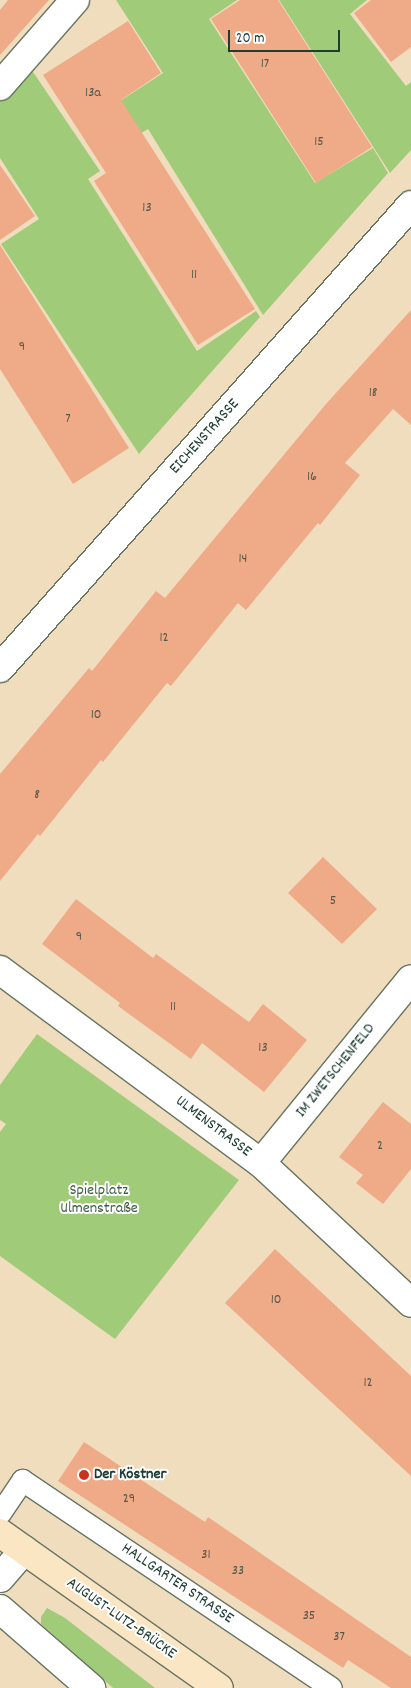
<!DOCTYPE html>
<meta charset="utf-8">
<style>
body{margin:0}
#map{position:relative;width:411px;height:1688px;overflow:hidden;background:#f0ddbd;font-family:Dekko,sans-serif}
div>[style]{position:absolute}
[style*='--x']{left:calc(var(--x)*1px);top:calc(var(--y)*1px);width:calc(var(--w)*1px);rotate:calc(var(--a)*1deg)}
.green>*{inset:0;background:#a0cb78}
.building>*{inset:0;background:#efaa87}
.roads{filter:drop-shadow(1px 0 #687564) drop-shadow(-1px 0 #687564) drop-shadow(0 1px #687564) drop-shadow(0 -1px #687564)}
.lane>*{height:21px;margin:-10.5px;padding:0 10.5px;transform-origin:10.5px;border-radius:10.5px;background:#fff}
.street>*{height:28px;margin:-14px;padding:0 14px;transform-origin:14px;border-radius:14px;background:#fff}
.secondary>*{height:28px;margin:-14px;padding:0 14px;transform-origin:14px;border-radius:14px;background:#fbe6c4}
.dots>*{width:14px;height:14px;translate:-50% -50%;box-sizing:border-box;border:2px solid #fff;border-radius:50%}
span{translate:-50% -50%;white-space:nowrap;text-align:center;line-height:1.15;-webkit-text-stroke:4px #fff;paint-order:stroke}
.number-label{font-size:14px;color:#535849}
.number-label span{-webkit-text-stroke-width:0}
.street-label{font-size:16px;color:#1f3d34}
.park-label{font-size:16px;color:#3f6045}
.poi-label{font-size:16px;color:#1f3d34;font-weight:700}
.left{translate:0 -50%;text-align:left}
.scale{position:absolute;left:228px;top:30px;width:112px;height:22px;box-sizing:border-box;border:2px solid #1f3d34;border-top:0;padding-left:6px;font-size:15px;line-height:18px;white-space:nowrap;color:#1f3d34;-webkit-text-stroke:4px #fff;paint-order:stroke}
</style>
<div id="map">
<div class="green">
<i style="clip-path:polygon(116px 0,237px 0,209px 19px,315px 183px,373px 148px,388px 173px,263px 315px,148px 129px,138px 135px,117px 103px,163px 73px)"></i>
<i style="clip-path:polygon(279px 0,367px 0,350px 14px,406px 86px,411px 82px,411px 150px,390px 173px)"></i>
<i style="clip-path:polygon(29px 66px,100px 171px,88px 179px,197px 351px,256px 311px,260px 317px,139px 454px,1px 244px,39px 219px,0 158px,0 97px)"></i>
<i style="clip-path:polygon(37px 1034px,239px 1180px,115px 1339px,0 1256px,0 1132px,6px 1124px,0 1120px,0 1085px)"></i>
<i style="clip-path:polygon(47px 1608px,65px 1618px,155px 1688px,113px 1688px,41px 1624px,41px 1617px)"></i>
</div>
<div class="building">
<i style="clip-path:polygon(8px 0,49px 0,0 55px,0 10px)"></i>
<i style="clip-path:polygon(240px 0,278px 0,372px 147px,316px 183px,211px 19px)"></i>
<i style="clip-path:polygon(371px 0,411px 0,411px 47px,391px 62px,354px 13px)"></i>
<i style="clip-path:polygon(128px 21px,161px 73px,121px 100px,255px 309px,198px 345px,94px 181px,106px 173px,43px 75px)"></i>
<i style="clip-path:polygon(0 165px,35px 216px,0 240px)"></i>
<i style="clip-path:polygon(0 245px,129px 448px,73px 484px,0 369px)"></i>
<i style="clip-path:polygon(411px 310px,411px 425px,393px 409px,345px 463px,360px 475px,320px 525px,318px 523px,246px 610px,238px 603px,171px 686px,167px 683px,103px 762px,101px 760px,40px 836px,38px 834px,0 881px,0 774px,89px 668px,92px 671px,156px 591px,165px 598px,326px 404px)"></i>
<i style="clip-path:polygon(323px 857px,377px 909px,342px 944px,288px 893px)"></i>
<i style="clip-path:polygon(76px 899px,153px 958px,156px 954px,249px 1022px,263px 1004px,307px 1040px,264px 1092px,202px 1043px,191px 1059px,118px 1006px,120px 1003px,42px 944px)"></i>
<i style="clip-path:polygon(383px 1102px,411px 1124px,411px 1169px,383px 1204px,356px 1183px,363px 1175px,339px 1157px)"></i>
<i style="clip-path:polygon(275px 1249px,411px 1376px,411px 1476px,225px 1303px)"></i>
<i style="clip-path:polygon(84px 1442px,205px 1522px,208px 1517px,411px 1657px,411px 1688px,391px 1688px,348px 1660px,343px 1668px,58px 1481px)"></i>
</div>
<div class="roads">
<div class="lane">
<i style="--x:0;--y:1513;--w:40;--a:-56"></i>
<i style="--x:22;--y:1480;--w:372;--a:33.9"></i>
</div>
<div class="street">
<i style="--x:0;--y:86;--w:114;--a:-48.9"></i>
<i style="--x:0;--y:668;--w:619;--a:-48.4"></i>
<i style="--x:0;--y:970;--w:325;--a:36.5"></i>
<i style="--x:261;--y:1163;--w:205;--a:43"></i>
<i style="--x:261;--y:1163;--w:237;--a:-50.8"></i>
<i style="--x:0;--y:1578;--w:37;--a:-49"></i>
<i style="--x:0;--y:1609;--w:121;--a:41"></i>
</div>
<div class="secondary">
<i style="--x:0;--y:1533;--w:268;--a:35.3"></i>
</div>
</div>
<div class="dots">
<i style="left:84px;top:1475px;background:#c8321e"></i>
</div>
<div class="number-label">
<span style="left:265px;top:64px">17</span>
<span style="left:93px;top:93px">13a</span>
<span style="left:319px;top:142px">15</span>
<span style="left:147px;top:208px">13</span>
<span style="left:194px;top:275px">11</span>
<span style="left:22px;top:347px">9</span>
<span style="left:373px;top:393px">18</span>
<span style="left:68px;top:419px">7</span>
<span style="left:312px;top:477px">16</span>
<span style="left:243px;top:559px">14</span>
<span style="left:164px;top:638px">12</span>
<span style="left:96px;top:715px">10</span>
<span style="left:37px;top:795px">8</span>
<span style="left:333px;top:901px">5</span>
<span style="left:79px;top:937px">9</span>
<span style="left:173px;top:1007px">11</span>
<span style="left:263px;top:1048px">13</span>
<span style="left:380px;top:1146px">2</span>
<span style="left:276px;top:1300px">10</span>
<span style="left:368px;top:1383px">12</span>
<span style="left:129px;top:1499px">29</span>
<span style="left:206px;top:1555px">31</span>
<span style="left:238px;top:1571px">33</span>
<span style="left:309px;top:1616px">35</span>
<span style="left:339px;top:1637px">37</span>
</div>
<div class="street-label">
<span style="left:205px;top:437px;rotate:-48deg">EICHENSTRASSE</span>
<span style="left:336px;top:1071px;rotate:-51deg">IM ZWETSCHENFELD</span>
<span style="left:213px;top:1127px;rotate:37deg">ULMENSTRASSE</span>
<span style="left:177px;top:1584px;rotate:34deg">HALLGARTER STRASSE</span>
<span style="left:121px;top:1619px;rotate:35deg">AUGUST-LUTZ-BRÜCKE</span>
</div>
<div class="park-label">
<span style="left:99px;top:1200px">Spielplatz<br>Ulmenstraße</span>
</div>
<div class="poi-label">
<span class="left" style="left:94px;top:1475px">Der Köstner</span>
</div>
<div class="scale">20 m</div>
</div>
